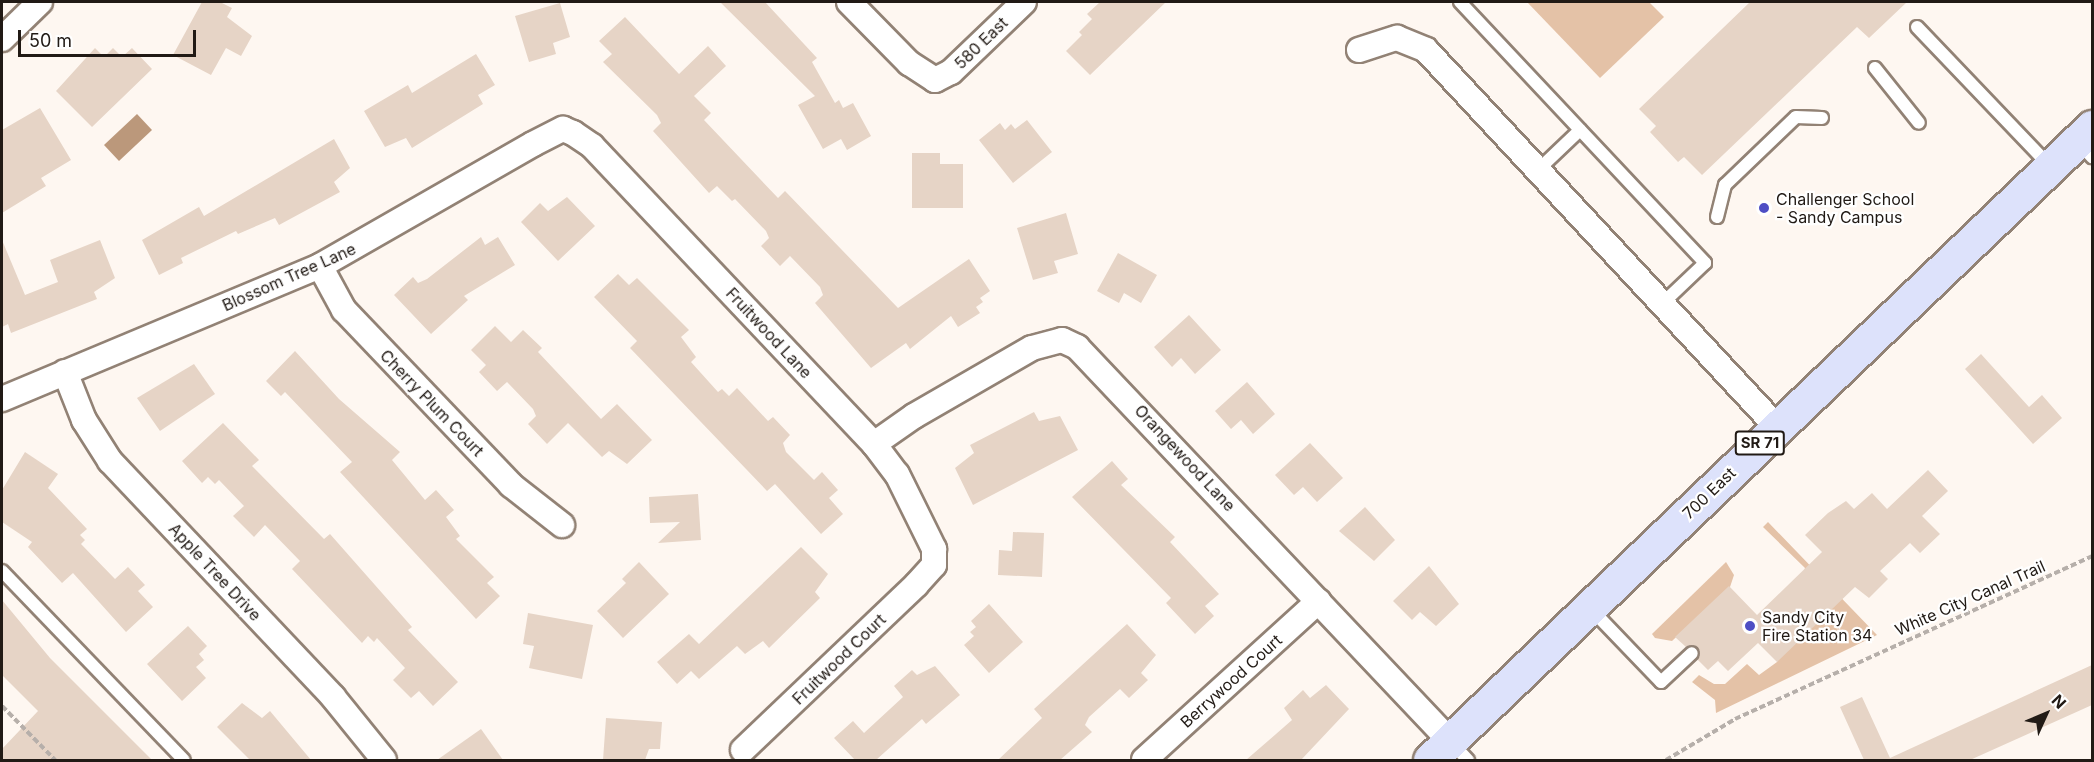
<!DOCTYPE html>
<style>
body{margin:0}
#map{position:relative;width:2094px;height:762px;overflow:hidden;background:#fef7f1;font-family:Inter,sans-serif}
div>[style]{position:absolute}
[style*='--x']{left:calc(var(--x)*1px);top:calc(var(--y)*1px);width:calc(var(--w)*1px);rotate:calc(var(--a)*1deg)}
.green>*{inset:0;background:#e4c2a7}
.water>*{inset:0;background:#bb987b}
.building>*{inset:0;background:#e6d4c6}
.path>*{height:4px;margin-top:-2px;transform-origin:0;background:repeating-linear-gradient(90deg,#b6afaa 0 6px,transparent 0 9px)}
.roads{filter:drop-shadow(2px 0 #928275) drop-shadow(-2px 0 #928275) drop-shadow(0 2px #928275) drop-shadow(0 -2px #928275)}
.service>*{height:12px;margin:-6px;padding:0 6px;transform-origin:6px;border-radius:6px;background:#fff}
.minor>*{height:24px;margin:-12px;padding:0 12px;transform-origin:12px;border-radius:12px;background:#fff}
.primary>*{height:33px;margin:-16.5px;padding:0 16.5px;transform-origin:16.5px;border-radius:16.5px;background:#dde2fb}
.dots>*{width:16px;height:16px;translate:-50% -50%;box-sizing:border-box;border:3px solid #fff;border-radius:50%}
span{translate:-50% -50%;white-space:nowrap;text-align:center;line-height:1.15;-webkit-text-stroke:4.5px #fff;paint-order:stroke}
.shield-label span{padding:2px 4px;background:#fff;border:2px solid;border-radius:4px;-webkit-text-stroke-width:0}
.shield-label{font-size:15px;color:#211a15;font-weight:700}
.street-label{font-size:16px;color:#211a15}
.poi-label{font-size:16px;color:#211a15}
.left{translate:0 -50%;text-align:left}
.frame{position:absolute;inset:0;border:3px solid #211a15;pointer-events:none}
.north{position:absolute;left:2016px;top:684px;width:60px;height:60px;-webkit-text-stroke:4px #fff;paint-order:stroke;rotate:46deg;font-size:16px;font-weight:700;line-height:24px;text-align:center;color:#211a15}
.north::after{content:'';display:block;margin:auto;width:21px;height:27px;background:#211a15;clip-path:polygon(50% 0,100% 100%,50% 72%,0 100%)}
.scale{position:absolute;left:18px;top:30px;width:178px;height:27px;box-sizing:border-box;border:3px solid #211a15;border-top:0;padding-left:8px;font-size:18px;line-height:21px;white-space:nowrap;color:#211a15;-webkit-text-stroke:4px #fff;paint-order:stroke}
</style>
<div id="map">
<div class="green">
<i style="clip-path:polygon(1527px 2px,1649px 2px,1664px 17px,1600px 78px)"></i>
<i style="clip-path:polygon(1768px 522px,1877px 635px,1716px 713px,1715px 700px,1692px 682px,1699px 675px,1714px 684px,1725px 684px,1747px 664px,1759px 675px,1777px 662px,1805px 568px,1763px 527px)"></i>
<i style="clip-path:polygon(1726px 562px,1734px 575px,1730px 587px,1672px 641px,1655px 638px,1652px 634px)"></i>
</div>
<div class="water">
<i style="clip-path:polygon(137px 114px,152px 130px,119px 161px,104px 145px)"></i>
</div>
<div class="building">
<i style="clip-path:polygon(202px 2px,220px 2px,232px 8px,227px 17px,252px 36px,241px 56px,226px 48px,211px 75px,173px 55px)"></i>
<i style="clip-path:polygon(720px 2px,765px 2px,817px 58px,812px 62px,835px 103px,839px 100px,843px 108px,853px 103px,871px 136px,847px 150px,841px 139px,823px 149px,798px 105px,815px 96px)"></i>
<i style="clip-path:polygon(1100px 2px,1166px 2px,1090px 75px,1066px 51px,1082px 35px,1079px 32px,1092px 19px,1087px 14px)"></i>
<i style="clip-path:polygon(1750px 2px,1907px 2px,1869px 38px,1857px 27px,1702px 175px,1684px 157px,1678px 162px,1650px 132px,1656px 126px,1639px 109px)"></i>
<i style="clip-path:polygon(560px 3px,570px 37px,553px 43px,556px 54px,529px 62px,515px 16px)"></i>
<i style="clip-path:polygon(625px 17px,679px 74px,708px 46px,726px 66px,694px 96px,711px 113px,704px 120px,778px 198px,785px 191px,898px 308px,969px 259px,990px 291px,980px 298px,983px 302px,976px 307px,980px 313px,958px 327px,951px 316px,910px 349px,906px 343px,871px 368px,815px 303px,823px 295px,820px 287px,790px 256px,780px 266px,761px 246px,769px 238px,766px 231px,735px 199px,732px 201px,717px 186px,709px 193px,653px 131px,661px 123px,657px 115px,603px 62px,612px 54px,599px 41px)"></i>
<i style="clip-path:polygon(95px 48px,104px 57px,113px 48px,122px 57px,132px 48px,152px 69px,92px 127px,56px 91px)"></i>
<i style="clip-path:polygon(476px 54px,495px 85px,478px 95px,483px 104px,412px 148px,406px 138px,385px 147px,364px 111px,408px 85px,412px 93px)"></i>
<i style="clip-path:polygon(40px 108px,71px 160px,41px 178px,46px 186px,2px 213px,2px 130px)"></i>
<i style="clip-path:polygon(1027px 120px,1052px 152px,1013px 183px,979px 140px,1000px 123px,1005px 130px,1011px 124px,1015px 129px)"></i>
<i style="clip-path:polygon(334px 139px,350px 168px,334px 182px,340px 192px,279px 225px,275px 218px,238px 234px,236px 231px,181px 258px,183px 263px,159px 275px,142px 240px,199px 207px,204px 216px)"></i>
<i style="clip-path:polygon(912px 153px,940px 153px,940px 164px,963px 164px,963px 208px,912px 208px)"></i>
<i style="clip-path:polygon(567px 197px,595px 226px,558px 261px,521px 222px,540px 203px,548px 211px)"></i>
<i style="clip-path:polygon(1066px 213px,1078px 254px,1054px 261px,1058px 273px,1033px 280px,1017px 228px)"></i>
<i style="clip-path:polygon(481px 237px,485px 245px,498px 237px,515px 265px,464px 296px,468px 300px,431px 334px,394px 295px,413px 277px,418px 283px,427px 279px)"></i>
<i style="clip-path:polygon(2px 240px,25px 295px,58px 282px,50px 260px,100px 240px,115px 278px,94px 292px,97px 299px,11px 333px,8px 324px,2px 327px)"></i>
<i style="clip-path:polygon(1118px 253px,1157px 275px,1141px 303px,1124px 293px,1119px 303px,1097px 291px)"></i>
<i style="clip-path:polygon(618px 274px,629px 285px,637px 278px,689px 330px,681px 337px,696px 357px,691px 362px,718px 392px,722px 389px,729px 396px,737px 388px,768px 421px,773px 417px,790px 435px,783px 443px,786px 452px,814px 480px,822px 472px,838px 490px,829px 498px,843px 514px,821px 534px,775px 484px,767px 491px,630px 348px,637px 341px,594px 297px)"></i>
<i style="clip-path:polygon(1189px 315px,1221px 350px,1195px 374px,1181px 358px,1172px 367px,1154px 347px)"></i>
<i style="clip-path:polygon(495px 326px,511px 342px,523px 330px,542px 348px,538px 352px,601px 419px,617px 404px,652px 440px,627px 464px,609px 451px,602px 457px,568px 423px,547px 444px,528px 424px,536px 416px,533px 409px,507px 382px,497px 391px,479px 372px,486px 365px,471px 350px)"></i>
<i style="clip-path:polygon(295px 351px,339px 399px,400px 452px,392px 460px,425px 500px,436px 490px,454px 510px,446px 517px,460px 536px,456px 539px,494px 577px,487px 583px,500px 596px,476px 619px,340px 472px,352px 462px,285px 392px,281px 396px,266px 381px)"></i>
<i style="clip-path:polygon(1981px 354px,2029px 407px,2042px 395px,2062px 418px,2033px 444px,1965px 369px)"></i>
<i style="clip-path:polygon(194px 364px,215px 394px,160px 431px,137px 398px)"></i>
<i style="clip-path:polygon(1247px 382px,1275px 414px,1253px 434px,1241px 420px,1231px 429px,1215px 411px)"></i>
<i style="clip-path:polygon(1034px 412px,1039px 421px,1060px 416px,1078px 450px,973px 505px,955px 468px,974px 453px,970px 445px)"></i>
<i style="clip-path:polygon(223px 423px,259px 460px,252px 466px,324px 539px,330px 534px,412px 627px,408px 630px,458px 682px,433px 706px,419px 691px,411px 698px,393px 680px,405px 668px,377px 638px,374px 642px,368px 636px,362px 643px,292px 569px,300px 561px,265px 525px,254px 537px,233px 516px,244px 506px,219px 480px,215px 484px,208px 477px,202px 483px,182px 461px)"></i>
<i style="clip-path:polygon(1310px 443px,1343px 478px,1317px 502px,1303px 487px,1294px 495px,1275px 475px)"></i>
<i style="clip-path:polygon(25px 452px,58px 474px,48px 488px,87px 529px,80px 535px,85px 540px,81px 544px,115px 579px,128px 567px,145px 585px,138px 591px,153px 607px,126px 632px,73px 573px,62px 583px,28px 547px,32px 542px,2px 522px,2px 490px)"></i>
<i style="clip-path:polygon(1112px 461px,1128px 479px,1121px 485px,1175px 537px,1170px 542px,1219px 594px,1205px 606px,1214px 616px,1195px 634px,1166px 603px,1171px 598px,1072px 497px)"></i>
<i style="clip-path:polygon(1928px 470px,1948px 491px,1922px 516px,1940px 534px,1920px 553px,1910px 543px,1880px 571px,1888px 579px,1869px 598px,1855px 587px,1777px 662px,1758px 643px,1728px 671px,1718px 661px,1708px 670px,1697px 659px,1698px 647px,1686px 647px,1675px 637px,1729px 586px,1757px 615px,1822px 552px,1805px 535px,1828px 513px,1846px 501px,1854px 509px,1872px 493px,1887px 509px)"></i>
<i style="clip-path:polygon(698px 494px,701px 540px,658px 543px,680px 522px,650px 523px,649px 497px)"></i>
<i style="clip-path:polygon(1365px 507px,1395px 540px,1374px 561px,1339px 531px)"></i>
<i style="clip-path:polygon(1013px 532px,1044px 533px,1042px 577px,998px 575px,999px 550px,1012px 551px)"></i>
<i style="clip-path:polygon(801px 547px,828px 574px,815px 592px,820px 598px,769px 648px,763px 641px,745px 654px,737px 646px,699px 679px,691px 671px,677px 684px,657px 662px,689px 634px,699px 644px)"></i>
<i style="clip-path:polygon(639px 562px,669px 594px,623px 638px,597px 611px,626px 583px,622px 579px)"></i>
<i style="clip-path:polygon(1429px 566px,1459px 604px,1436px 626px,1420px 612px,1412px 620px,1393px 601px)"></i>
<i style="clip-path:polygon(2px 600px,50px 658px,152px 760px,2px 760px,2px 749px,38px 711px,2px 675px)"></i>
<i style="clip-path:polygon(989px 604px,1023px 642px,989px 673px,964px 645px,974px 636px,970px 632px,976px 627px,971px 621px)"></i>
<i style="clip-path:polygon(528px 613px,593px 625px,582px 679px,529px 668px,534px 646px,523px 644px)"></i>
<i style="clip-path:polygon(1127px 624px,1156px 655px,1141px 673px,1148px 680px,1129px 698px,1120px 689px,1089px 717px,1085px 725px,1092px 732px,1060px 760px,998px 760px,1042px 718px,1034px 709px)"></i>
<i style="clip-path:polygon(188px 626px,207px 646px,199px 654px,204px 660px,196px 667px,206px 678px,182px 701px,147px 664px)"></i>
<i style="clip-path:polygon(2092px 665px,2092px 705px,1970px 760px,1864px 760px,1840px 707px,1862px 697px,1890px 758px)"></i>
<i style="clip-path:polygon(935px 666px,960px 695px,926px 724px,922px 719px,876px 760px,855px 760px,834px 738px,853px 721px,864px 733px,903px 697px,894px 686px,912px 670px,917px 675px)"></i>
<i style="clip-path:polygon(1326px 685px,1349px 709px,1301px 760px,1246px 760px,1292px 720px,1284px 708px,1303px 690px,1310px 698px)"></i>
<i style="clip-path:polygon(242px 703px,262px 718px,270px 711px,311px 760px,250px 760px,217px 727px)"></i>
<i style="clip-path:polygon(606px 718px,662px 722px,660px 749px,649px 749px,645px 760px,603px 760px)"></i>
<i style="clip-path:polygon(481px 729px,503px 760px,437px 760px)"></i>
</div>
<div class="path">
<i style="--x:2;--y:706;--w:76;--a:45.5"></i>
<i style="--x:1666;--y:760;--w:80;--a:-30.7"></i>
<i style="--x:1735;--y:719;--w:392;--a:-24.5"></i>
</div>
<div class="roads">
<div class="service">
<i style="--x:1460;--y:2;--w:358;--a:46.8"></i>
<i style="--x:1705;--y:263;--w:59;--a:136.4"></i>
<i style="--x:1917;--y:27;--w:191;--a:46.3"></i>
<i style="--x:1875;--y:68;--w:70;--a:51.3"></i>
<i style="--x:2078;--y:142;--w:21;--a:47"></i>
<i style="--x:1538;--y:170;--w:58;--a:-43.6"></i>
<i style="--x:1717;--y:217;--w:33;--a:-76"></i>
<i style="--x:1725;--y:185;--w:98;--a:-43.8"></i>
<i style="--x:1796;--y:117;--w:26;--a:2"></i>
<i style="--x:2;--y:571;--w:262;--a:46.1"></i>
<i style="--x:1591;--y:609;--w:101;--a:46.2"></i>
<i style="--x:1661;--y:682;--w:42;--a:-43.1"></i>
<i style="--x:1451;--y:742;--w:25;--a:47"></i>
</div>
<div class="minor">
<i style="--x:849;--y:2;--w:86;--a:45.5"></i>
<i style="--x:909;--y:63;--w:31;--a:33"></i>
<i style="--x:935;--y:80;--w:18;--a:-27"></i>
<i style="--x:951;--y:72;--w:101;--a:-43.8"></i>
<i style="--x:2;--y:39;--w:53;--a:-44.2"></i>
<i style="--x:1359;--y:50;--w:40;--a:-18"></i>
<i style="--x:1397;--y:38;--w:31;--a:22"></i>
<i style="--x:1426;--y:50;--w:515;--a:47.05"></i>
<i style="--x:320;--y:266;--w:50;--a:61.4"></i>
<i style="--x:344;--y:310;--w:242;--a:46.3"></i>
<i style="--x:511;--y:485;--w:65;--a:38.1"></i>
<i style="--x:65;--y:372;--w:52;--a:68.4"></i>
<i style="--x:84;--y:420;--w:49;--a:57.6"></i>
<i style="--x:110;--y:461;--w:325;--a:46.6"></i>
<i style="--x:333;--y:697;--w:81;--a:51"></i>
<i style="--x:2;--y:399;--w:345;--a:-22.7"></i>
<i style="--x:320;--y:266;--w:245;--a:-29.8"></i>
<i style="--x:533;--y:144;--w:34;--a:-27"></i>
<i style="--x:563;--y:129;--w:11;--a:22"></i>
<i style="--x:573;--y:133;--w:23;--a:34"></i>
<i style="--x:592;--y:146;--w:410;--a:46.6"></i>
<i style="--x:874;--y:444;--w:38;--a:53"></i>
<i style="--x:897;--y:474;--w:84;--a:63.7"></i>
<i style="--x:934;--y:549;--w:16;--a:90"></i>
<i style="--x:934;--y:565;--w:27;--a:132"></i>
<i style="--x:916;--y:585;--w:239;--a:136.4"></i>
<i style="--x:874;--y:444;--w:49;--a:-35"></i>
<i style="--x:914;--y:416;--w:136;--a:-30"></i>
<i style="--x:1032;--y:348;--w:31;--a:-15"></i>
<i style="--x:1062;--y:340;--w:17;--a:25"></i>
<i style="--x:1077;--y:347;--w:543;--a:46.57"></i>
<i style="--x:1144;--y:760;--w:236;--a:-42.3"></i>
</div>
<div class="primary">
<i style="--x:1430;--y:760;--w:916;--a:-43.72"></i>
</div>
</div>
<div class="dots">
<i style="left:1764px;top:208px;background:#4e4ec4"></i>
<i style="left:1750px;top:626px;background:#4e4ec4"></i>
</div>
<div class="shield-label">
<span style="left:1760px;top:443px">SR 71</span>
</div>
<div class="street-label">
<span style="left:981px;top:43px;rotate:-44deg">580 East</span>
<span style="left:289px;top:277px;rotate:-24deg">Blossom Tree Lane</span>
<span style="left:769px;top:333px;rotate:47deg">Fruitwood Lane</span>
<span style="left:432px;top:403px;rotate:46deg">Cherry Plum Court</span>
<span style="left:1185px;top:458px;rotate:47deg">Orangewood Lane</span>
<span style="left:1709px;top:493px;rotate:-44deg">700 East</span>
<span style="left:215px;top:572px;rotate:47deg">Apple Tree Drive</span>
<span style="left:1970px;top:598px;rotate:-24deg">White City Canal Trail</span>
<span style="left:839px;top:659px;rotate:-44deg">Fruitwood Court</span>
<span style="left:1231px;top:681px;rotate:-42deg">Berrywood Court</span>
</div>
<div class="poi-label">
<span class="left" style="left:1776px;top:208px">Challenger School<br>- Sandy Campus</span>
<span class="left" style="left:1762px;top:626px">Sandy City<br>Fire Station 34</span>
</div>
<div class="frame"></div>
<div class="north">N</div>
<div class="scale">50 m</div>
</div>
